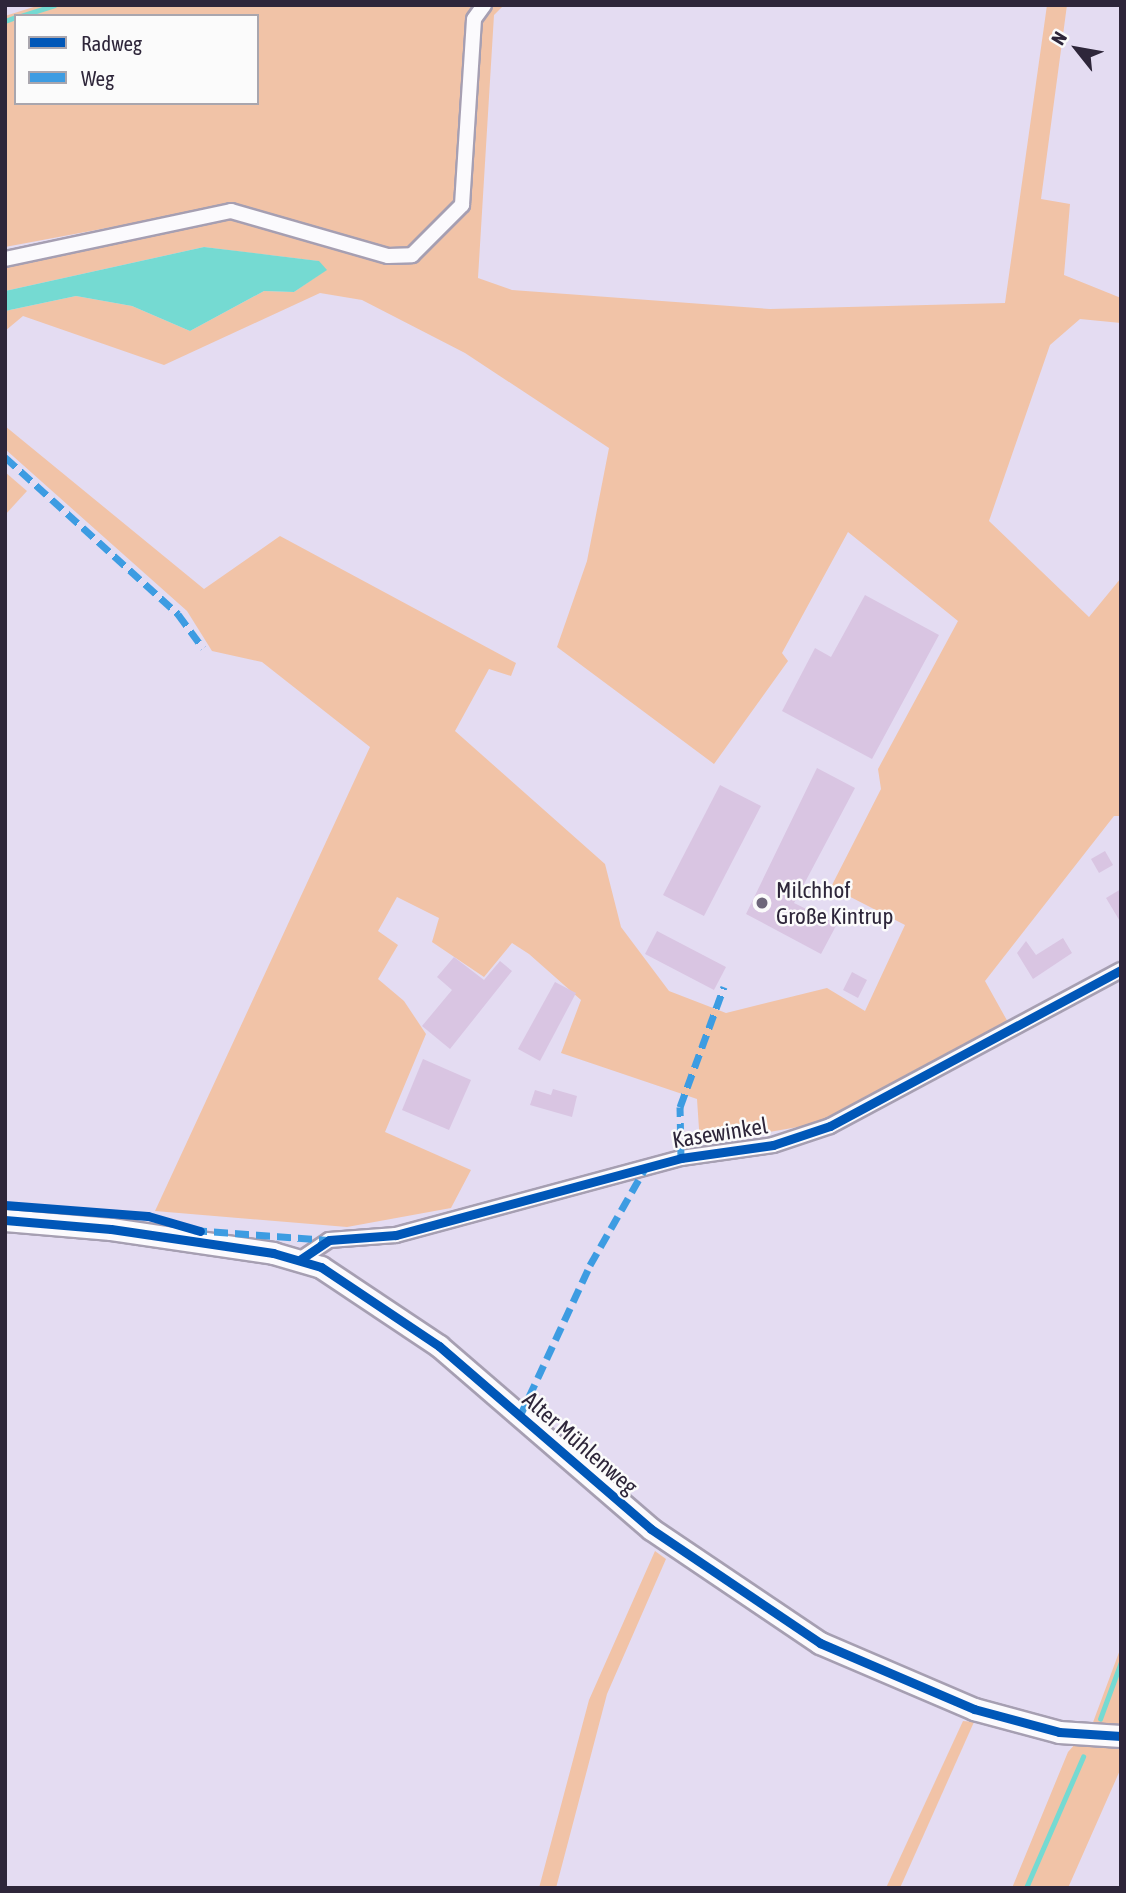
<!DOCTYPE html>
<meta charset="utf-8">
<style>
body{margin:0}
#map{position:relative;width:1126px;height:1893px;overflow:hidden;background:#e4dcf2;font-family:"Asap Condensed",sans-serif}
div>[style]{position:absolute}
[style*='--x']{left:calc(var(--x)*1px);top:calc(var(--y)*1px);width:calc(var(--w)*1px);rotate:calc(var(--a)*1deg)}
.green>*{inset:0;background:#f1c3a7}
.water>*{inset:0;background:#75dad2}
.stream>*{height:4.5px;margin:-2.25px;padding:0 2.25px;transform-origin:2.25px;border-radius:2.25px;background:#75dad2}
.building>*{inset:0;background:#d9c5e2}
.roads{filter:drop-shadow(2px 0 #a69fb2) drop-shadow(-2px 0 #a69fb2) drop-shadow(0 2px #a69fb2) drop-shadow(0 -2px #a69fb2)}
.street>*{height:14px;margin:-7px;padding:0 7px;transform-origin:7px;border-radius:7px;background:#fbfafd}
.secondary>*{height:21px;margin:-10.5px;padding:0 10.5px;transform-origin:10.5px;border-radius:10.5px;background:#fbfafd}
.quiet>*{height:7px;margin-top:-3.5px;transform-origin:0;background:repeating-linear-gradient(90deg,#3d9ce2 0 14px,transparent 0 21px)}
.cycleway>*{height:9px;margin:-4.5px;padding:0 4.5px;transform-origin:4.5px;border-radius:4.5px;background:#0057b8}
.dots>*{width:19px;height:19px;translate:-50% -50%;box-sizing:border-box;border:4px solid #fbfbfb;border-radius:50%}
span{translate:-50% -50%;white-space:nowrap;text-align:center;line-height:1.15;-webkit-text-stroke:5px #fbfbfb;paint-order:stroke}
.poi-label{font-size:23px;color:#2e263a}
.left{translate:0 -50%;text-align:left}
.street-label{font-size:23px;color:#2e263a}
.frame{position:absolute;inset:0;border:7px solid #2e263a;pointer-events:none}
.legend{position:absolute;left:14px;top:14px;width:245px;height:91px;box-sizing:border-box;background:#fbfbfb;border:2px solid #a9a6ae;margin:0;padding:9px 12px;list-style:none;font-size:21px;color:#2e263a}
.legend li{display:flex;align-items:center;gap:14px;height:35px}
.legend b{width:35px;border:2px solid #a9a6ae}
.north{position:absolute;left:1042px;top:14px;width:70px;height:70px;-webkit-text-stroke:5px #fbfbfb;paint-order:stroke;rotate:301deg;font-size:19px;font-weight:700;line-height:28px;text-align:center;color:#2e263a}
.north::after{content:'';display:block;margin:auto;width:24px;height:32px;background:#2e263a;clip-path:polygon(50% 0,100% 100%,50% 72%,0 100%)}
</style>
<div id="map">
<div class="green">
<i style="clip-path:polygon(evenodd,40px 5px,478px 5px,466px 24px,457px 203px,411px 249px,387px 252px,230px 205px,5px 247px,5px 16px,40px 5px,16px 16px,257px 16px,257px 103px,16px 103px,16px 16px)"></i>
<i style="clip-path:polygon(491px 5px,504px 5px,494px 15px,478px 278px,512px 290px,770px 309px,1005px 303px,1047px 5px,1067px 5px,1041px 199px,1070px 204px,1064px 275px,1121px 298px,1121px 323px,1080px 319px,1050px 345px,989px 521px,1089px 617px,1121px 578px,1121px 816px,1114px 816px,985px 981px,1009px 1024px,821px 1123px,700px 1144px,697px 1099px,561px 1053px,581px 1000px,529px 954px,512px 943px,484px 977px,432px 942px,439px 918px,397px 897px,378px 931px,398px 945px,378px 979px,404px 1001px,426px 1034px,385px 1132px,471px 1170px,451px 1208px,347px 1227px,155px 1211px,370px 747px,262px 662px,212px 651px,187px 611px,5px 449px,5px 426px,204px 589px,280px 536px,516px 663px,511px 676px,489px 669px,455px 731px,605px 864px,621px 927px,669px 991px,726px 1013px,827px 988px,865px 1011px,905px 925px,831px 887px,881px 789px,878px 769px,958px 621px,848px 532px,782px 653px,788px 661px,714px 764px,557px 647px,587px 561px,609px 448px,465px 353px,362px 300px,320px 293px,164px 365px,23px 316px,5px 331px,5px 311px,76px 296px,132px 306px,190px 331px,264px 291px,294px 292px,326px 270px,318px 261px,204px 247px,5px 291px,5px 265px,231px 217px,380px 261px,405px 262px,466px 208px,480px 20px)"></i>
<i style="clip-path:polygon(5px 472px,27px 491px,5px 515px)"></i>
<i style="clip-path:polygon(655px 1551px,666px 1559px,607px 1694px,556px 1888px,539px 1888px,589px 1700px)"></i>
<i style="clip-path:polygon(1121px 1647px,1121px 1768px,1068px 1888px,1012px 1888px,1068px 1752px,1092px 1725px)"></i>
<i style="clip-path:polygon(963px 1721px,974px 1722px,900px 1888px,886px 1888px)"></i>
</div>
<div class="water">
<i style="clip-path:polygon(204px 247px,319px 261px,327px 270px,294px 292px,264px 291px,190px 331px,132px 306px,76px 296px,5px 311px,5px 291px)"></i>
</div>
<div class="stream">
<i style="--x:21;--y:16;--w:35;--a:-18"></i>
<i style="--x:5;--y:21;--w:12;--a:-20"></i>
<i style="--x:1100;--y:1719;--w:61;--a:-69.8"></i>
<i style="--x:1026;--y:1888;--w:143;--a:-66.5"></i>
</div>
<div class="building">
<i style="clip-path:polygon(865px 595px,939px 635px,872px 759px,782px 711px,815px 648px,831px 657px)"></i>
<i style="clip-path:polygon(817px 768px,855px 788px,794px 903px,837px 924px,821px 954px,746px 914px)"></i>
<i style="clip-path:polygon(720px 785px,761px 806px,704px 916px,663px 895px)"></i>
<i style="clip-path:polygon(1105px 851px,1113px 865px,1099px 873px,1091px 859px)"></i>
<i style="clip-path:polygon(1121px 889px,1121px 923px,1106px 898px)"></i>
<i style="clip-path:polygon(657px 931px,726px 967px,714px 990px,645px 954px)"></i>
<i style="clip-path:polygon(1063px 938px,1072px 953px,1033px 979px,1017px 953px,1026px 941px,1036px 955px)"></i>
<i style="clip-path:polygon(454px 957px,484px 980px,500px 961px,512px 971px,450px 1049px,422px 1026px,452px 990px,437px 977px)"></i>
<i style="clip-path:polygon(852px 972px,867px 980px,858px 998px,843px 990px)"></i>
<i style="clip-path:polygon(555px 982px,576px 993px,540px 1061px,518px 1049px)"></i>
<i style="clip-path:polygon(423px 1059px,471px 1080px,449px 1130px,402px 1110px)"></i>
<i style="clip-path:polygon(553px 1089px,577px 1096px,572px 1117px,530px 1105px,535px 1090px,551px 1095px)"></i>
</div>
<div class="roads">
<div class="street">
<i style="--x:5;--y:259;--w:231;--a:-12"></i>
<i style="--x:231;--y:211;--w:163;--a:16"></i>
<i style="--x:388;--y:256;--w:24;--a:-2"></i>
<i style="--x:412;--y:255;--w:71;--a:-45"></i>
<i style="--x:462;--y:205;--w:186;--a:-86.3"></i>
<i style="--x:474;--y:19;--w:17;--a:-54"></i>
<i style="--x:301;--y:1259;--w:34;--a:-34"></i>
<i style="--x:329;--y:1240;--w:67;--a:-4.3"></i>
<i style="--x:396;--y:1235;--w:295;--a:-15.1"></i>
<i style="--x:681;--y:1158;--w:93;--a:-8"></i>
<i style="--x:773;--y:1145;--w:60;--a:-18.4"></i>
<i style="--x:830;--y:1126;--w:330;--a:-28.2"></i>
</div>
<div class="secondary">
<i style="--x:5;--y:1220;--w:106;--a:4.9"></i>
<i style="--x:111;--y:1229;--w:164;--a:8.4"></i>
<i style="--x:273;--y:1253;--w:50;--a:16.3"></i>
<i style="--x:321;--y:1267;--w:142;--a:33.8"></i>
<i style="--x:439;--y:1346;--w:280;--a:40.8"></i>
<i style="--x:651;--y:1529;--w:204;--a:34"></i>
<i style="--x:820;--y:1643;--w:168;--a:23.2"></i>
<i style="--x:974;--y:1709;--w:88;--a:15.1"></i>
<i style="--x:1059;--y:1732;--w:62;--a:3.7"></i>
</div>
</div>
<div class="quiet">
<i style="--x:5;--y:457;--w:234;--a:42.2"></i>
<i style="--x:178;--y:614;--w:42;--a:53.7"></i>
<i style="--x:681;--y:1158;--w:51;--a:-91.1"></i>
<i style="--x:680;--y:1107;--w:128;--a:-69.9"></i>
<i style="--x:193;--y:1230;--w:136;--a:4.2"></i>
<i style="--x:520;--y:1416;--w:166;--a:-65.1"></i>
<i style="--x:590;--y:1265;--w:113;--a:-60.3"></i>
</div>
<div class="cycleway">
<i style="--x:5;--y:1205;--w:143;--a:4.4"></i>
<i style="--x:148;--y:1216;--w:54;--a:16.1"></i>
<i style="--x:5;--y:1220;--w:106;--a:4.9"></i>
<i style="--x:111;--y:1229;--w:164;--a:8.4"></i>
<i style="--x:273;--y:1253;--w:50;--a:16.3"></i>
<i style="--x:321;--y:1267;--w:142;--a:33.8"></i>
<i style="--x:439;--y:1346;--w:280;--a:40.8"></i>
<i style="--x:651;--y:1529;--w:204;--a:34"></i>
<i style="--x:820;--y:1643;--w:168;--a:23.2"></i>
<i style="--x:974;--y:1709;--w:88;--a:15.1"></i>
<i style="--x:1059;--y:1732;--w:62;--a:3.7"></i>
<i style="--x:301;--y:1259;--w:34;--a:-34"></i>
<i style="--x:329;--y:1240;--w:67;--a:-4.3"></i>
<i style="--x:396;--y:1235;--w:295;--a:-15.1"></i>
<i style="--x:681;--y:1158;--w:93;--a:-8"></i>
<i style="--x:773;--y:1145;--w:60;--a:-18.4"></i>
<i style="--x:830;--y:1126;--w:330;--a:-28.2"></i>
</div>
<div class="dots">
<i style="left:762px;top:903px;background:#6e667a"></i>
</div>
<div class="poi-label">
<span class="left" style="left:776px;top:903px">Milchhof<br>Große Kintrup</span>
</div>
<div class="street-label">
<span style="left:720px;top:1133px;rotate:-9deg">Kasewinkel</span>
<span style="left:580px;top:1443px;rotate:41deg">Alter Mühlenweg</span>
</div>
<div class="frame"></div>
<ul class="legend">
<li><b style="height:9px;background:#0057b8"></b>Radweg</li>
<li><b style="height:9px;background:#3d9ce2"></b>Weg</li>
</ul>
<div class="north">N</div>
</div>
